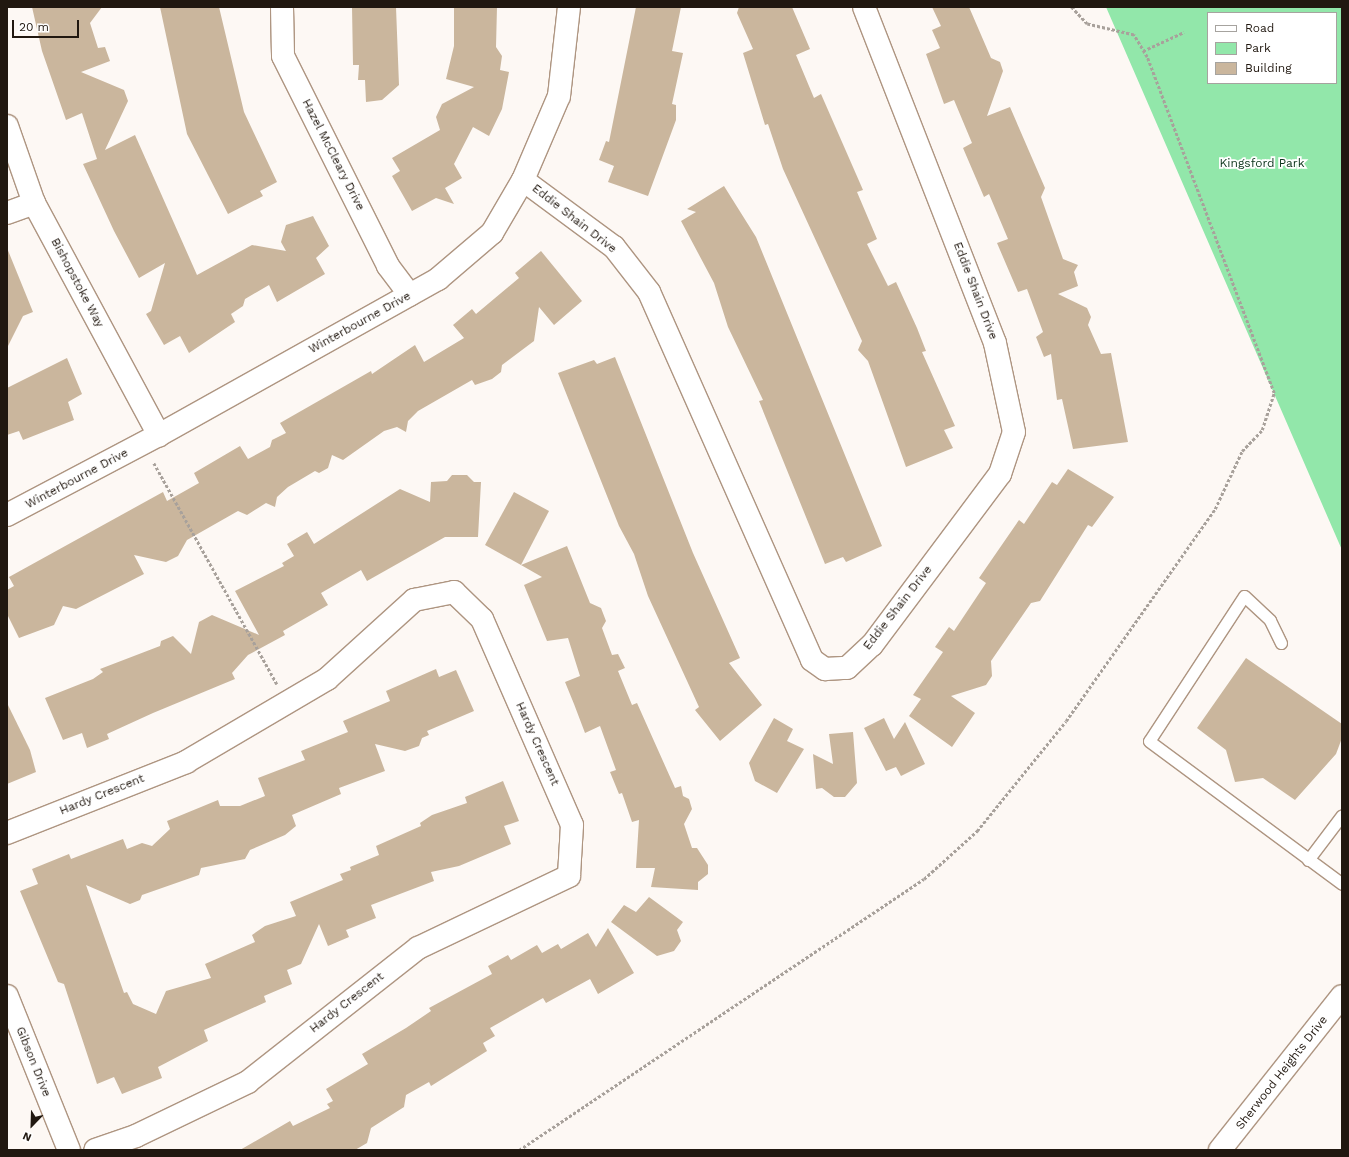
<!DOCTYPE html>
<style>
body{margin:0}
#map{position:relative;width:1349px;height:1157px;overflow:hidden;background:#fdf8f4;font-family:"Work Sans",sans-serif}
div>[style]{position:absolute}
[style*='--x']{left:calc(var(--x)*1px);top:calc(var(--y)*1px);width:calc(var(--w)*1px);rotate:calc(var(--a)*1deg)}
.green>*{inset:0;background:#92e7aa}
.building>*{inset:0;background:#cab69d}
.path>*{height:2.5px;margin-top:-1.25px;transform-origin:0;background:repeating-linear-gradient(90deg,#a8a19b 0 3px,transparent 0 5px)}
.roads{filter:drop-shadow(1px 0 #ae9581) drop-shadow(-1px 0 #ae9581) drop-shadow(0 1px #ae9581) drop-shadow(0 -1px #ae9581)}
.service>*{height:11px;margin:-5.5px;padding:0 5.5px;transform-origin:5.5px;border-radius:5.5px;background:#fff}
.minor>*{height:22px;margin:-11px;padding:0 11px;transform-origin:11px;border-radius:11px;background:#fff}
.tertiary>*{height:22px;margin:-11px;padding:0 11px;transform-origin:11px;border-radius:11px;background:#fff}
span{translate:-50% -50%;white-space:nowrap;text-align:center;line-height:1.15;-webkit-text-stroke:3.5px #fff;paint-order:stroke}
.street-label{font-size:12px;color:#211810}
.park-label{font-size:12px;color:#0c341b}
.frame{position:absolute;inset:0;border:8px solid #211810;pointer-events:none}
.legend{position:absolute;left:1207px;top:12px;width:130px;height:72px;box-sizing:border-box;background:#fff;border:1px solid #a6a39f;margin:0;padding:5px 7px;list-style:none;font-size:12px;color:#211810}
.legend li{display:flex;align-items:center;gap:8px;height:20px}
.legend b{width:20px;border:1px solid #a6a39f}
.north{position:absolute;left:12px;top:1105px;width:40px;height:40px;-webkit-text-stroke:3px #fff;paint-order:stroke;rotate:203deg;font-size:11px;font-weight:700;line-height:16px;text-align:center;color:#211810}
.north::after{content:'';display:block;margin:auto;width:14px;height:18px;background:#211810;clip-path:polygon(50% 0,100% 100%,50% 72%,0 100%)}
.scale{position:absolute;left:12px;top:20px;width:67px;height:18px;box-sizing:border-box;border:2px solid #211810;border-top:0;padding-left:5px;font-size:12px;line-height:14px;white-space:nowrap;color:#211810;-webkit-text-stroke:3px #fff;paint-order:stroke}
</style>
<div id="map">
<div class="green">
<i style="clip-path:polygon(evenodd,1106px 7px,1342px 7px,1342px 550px,1106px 7px,1208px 13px,1336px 13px,1336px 83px,1208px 83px,1208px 13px)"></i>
</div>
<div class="building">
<i style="clip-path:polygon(32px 7px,102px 7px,90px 23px,98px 48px,105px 47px,110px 61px,81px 72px,124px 90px,128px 101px,105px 150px,135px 135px,197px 275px,252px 245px,286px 251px,281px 242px,286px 225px,313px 216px,329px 246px,316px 258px,325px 274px,277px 302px,269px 285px,245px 299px,243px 306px,231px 314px,235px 322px,189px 353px,180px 336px,164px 345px,146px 314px,151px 311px,165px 263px,139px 278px,114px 231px,83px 164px,97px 159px,82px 113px,66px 120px,42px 51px)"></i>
<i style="clip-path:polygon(160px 7px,219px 7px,244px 112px,277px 182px,260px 191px,263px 196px,228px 214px,187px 134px)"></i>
<i style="clip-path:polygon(352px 7px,396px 7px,399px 85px,382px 100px,366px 102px,365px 80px,358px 80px,359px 65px,353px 65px)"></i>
<i style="clip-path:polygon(454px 7px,497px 7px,496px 47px,502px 56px,500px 70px,509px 72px,502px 109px,489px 136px,473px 127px,454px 164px,462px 178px,445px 188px,454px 204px,436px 198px,412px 211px,392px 176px,400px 171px,392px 158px,440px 130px,436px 117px,442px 104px,474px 87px,446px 79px,454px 46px)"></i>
<i style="clip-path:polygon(636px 7px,681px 7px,672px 51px,683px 53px,672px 104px,676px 105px,676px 120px,648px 196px,608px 182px,614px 166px,599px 160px,606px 141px,609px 142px)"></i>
<i style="clip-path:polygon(739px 7px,792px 7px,810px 49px,796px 55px,814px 98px,821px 94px,863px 190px,857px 192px,877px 239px,867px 244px,888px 286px,896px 282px,917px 328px,926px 351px,922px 352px,955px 426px,944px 430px,953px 448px,906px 467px,868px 361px,858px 350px,862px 341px,783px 169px,768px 124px,765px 125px,743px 53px,753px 49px,737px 13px)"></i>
<i style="clip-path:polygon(932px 7px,969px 7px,991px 58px,1000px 62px,1003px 71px,987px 116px,1010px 107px,1045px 188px,1041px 197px,1063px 259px,1078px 265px,1074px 272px,1078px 286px,1058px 294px,1087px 308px,1091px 317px,1088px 325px,1101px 354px,1111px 353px,1128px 442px,1073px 449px,1062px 399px,1057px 400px,1051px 354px,1044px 357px,1036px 337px,1043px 332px,1027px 289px,1018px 292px,997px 243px,1008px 239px,989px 194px,984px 197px,963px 148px,972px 143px,954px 100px,944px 104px,926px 54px,940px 48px,932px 30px,941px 26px)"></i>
<i style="clip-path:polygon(724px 186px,756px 237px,882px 546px,846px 562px,843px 557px,825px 564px,759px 401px,763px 400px,728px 327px,714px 283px,681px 221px,696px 212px,687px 209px)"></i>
<i style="clip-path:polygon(7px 248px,33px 312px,23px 316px,7px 348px)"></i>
<i style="clip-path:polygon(541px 251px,582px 301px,554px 325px,539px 307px,534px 341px,502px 365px,501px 372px,492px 379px,475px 385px,472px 380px,418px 411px,408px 421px,406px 432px,397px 427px,384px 431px,343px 460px,332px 455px,328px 468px,319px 473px,315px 471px,288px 487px,277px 497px,275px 507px,266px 503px,247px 515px,238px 511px,187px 540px,178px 556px,166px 562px,134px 555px,144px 574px,76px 609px,63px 606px,54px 625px,19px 638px,7px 614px,7px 590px,14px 586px,9px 577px,163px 492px,167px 501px,199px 483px,194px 473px,240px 446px,248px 459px,270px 447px,272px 440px,286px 433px,280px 423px,371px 371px,372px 374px,415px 345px,424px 362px,464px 338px,453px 325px,472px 309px,476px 314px,519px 278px,515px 273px)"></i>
<i style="clip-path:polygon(615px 357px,693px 553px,740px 658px,729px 663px,762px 705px,720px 741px,695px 710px,699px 707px,648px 596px,634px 554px,619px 526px,558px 373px,594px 360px,597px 364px)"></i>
<i style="clip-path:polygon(67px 358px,82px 394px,68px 402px,74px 420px,23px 440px,19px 431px,7px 435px,7px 388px)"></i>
<i style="clip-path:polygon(1068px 469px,1114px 497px,1092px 527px,1088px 525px,1040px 601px,1031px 603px,991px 661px,992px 676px,986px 685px,951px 696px,975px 713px,952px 747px,909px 716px,921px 699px,913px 695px,943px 652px,935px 647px,949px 627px,954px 631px,986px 583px,979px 578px,1019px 520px,1024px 524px,1052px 482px,1057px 485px)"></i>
<i style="clip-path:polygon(452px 475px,467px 475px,474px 482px,481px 482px,478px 537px,445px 537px,367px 581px,361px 570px,321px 593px,328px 605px,283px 631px,285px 635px,248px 655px,232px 673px,235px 679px,153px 713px,107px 734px,109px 739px,87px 748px,82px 733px,63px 740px,45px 698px,93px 679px,103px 672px,100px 669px,160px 646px,161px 641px,173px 636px,191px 654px,199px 622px,212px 615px,259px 635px,235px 591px,284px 566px,282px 563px,294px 556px,287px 544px,307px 532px,314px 544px,400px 489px,430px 502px,431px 482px,447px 481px)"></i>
<i style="clip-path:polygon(514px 492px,549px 511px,521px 565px,485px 545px)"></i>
<i style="clip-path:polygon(567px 546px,590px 603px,601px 608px,606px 621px,602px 628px,612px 655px,618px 654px,625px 668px,618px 671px,632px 705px,637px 703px,675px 788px,681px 786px,683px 796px,689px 799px,692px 809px,684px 824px,692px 848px,697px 848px,708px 865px,708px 874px,698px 882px,698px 890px,651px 887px,655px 868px,636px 868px,639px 820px,632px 822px,622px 793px,619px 794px,610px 772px,616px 770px,600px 726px,585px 733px,574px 704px,565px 682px,580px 676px,568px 638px,547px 641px,524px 585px,542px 577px,521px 565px)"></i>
<i style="clip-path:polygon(1246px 658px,1342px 724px,1342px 738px,1336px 754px,1295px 800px,1263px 778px,1235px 782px,1226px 750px,1197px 728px)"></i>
<i style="clip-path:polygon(436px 669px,439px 677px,456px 670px,474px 711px,427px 731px,429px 735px,422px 738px,419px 746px,405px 751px,375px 744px,385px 771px,339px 788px,341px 794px,292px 815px,296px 826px,285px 835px,250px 850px,245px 859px,201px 868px,199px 875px,142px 895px,140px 900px,130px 904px,86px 885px,124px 993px,127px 992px,133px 1004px,156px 1014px,166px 991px,211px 978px,205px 964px,255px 942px,252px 935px,265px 926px,296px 916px,290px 902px,343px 880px,340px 874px,351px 870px,350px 867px,379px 855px,376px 846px,421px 826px,420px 823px,432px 815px,467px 803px,465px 797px,503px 781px,519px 821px,504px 826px,511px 844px,459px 866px,431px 872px,434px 881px,371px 905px,376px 918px,346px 930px,349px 937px,328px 946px,319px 924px,301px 964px,287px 970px,292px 984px,264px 996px,266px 1002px,204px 1030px,208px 1041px,158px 1067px,162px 1078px,122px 1094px,114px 1077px,97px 1084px,64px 984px,58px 982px,20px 891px,38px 884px,32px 869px,69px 854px,71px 859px,123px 839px,127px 849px,142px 843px,152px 846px,170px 829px,167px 821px,218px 800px,220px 806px,240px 806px,265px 796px,258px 778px,305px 760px,301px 751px,348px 732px,343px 721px,390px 701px,386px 691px)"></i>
<i style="clip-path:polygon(7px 703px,30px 750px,36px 772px,7px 784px)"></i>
<i style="clip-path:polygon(774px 718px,793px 729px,787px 741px,804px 749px,777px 793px,755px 781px,749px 763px)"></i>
<i style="clip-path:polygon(884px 718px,894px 739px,905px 722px,925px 764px,901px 776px,896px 767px,886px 771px,864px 728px)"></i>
<i style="clip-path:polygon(853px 732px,857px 783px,845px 797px,834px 797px,822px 788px,816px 789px,813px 754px,833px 764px,829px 734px)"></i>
<i style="clip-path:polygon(649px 897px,683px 922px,677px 930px,681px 941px,674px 951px,657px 956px,611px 922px,624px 905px,636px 912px)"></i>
<i style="clip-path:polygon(608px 928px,634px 973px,598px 994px,590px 979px,546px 1003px,543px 998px,490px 1028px,495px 1036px,483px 1043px,487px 1051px,431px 1086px,429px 1082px,406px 1095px,404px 1107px,371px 1128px,367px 1143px,355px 1150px,240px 1150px,290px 1121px,293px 1126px,330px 1108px,327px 1104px,333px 1101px,326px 1089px,368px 1064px,362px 1054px,406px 1028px,431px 1011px,429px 1008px,492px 974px,488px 966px,508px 955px,511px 960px,537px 945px,542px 953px,558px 944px,561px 949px,588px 933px,596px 947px)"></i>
</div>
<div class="path">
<i style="--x:1143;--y:51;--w:45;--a:-24.9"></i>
<i style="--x:154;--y:463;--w:253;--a:60.9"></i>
<i style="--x:519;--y:1150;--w:487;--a:-33.8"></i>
<i style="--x:924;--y:879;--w:72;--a:-42.2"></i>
<i style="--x:977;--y:831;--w:141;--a:-51"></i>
<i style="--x:1066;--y:721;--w:259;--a:-54.9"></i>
<i style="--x:1215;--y:509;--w:64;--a:-65"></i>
<i style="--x:1242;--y:451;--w:29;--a:-46"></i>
<i style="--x:1262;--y:430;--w:39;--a:-72"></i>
<i style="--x:1274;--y:393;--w:359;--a:-110.7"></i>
<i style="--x:1147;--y:57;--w:26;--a:-121"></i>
<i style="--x:1134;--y:35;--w:48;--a:-166.8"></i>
<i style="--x:1087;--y:24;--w:23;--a:-133"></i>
</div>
<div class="roads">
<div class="service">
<i style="--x:1281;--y:643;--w:25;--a:-116"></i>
<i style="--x:1270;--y:620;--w:35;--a:-137"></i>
<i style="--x:1244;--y:596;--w:173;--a:123.2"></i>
<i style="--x:1149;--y:741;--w:240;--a:36.5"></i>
<i style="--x:1308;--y:860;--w:56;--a:-52.9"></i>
</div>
<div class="minor">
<i style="--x:282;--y:7;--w:49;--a:88.8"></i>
<i style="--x:283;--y:56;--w:235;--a:63.4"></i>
<i style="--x:388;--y:266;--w:36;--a:53"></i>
<i style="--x:7;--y:126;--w:82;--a:70.7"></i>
<i style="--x:34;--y:203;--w:264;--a:61.7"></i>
<i style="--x:523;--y:180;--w:113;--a:36.4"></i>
<i style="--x:614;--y:247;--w:57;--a:52.1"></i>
<i style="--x:649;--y:292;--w:402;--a:66.1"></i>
<i style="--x:812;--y:660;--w:16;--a:35"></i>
<i style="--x:825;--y:669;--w:22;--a:-3"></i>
<i style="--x:847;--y:668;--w:34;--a:-43"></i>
<i style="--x:872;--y:645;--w:214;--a:-53.2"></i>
<i style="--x:1000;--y:474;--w:44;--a:-71.6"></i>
<i style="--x:1014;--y:432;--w:91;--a:-102.1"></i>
<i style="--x:995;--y:343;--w:361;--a:-111.3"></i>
<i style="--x:7;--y:213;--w:29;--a:-20"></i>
<i style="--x:7;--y:515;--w:172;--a:-27.8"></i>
<i style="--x:159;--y:435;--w:320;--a:-29.2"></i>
<i style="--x:438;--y:279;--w:71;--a:-40.4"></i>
<i style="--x:492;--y:233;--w:61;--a:-59.7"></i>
<i style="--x:523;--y:180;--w:91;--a:-66.8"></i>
<i style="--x:559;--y:96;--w:90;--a:-83.6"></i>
<i style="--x:7;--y:833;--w:193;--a:-21.6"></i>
<i style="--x:186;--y:762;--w:164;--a:-30.5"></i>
<i style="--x:327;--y:679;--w:118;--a:-42.2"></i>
<i style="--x:414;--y:600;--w:41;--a:-11.3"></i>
<i style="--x:454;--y:592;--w:39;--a:44"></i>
<i style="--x:482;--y:619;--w:225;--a:66.4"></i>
<i style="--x:572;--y:825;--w:51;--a:93.4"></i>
<i style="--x:569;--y:876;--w:167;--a:154.5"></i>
<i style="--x:418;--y:948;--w:216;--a:141.8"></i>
<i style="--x:248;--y:1082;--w:124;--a:154.3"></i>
<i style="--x:136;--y:1136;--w:43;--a:161.1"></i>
<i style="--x:7;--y:996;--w:166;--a:68.1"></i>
</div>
<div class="tertiary">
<i style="--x:1220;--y:1150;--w:196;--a:-51.6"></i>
</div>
</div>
<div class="street-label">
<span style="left:333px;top:155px;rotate:63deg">Hazel McCleary Drive</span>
<span style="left:574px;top:219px;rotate:38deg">Eddie Shain Drive</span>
<span style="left:77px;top:283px;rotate:62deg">Bishopstoke Way</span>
<span style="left:975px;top:291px;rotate:69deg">Eddie Shain Drive</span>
<span style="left:360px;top:323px;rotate:-29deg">Winterbourne Drive</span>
<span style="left:77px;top:479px;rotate:-28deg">Winterbourne Drive</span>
<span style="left:898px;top:608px;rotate:-52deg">Eddie Shain Drive</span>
<span style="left:537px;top:744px;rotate:66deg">Hardy Crescent</span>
<span style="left:102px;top:795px;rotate:-22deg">Hardy Crescent</span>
<span style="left:347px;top:1003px;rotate:-38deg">Hardy Crescent</span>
<span style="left:33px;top:1062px;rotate:68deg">Gibson Drive</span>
<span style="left:1282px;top:1073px;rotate:-52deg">Sherwood Heights Drive</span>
</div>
<div class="park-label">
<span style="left:1262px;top:164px">Kingsford Park</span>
</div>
<div class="frame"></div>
<ul class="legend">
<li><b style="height:5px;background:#fff"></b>Road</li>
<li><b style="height:11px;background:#92e7aa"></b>Park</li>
<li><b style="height:11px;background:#cab69d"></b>Building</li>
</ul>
<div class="north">N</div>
<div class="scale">20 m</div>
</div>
